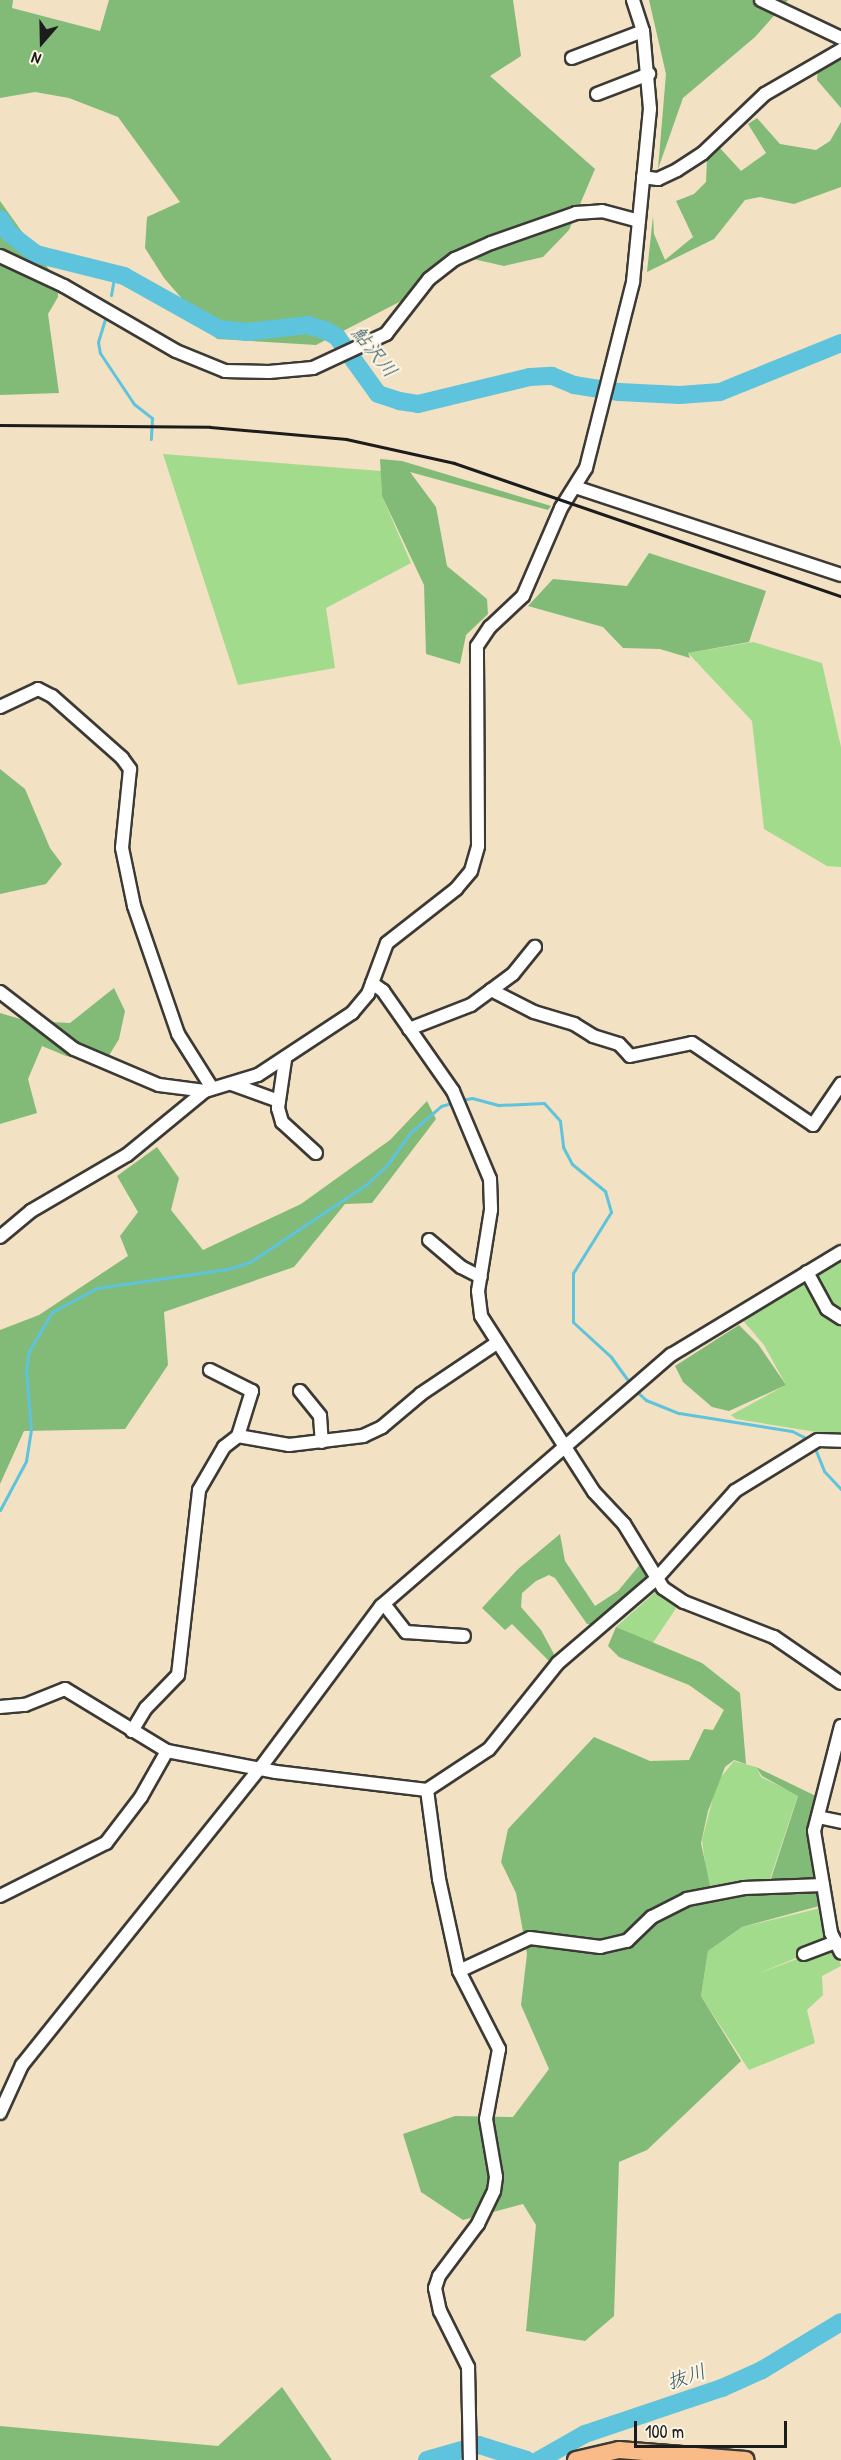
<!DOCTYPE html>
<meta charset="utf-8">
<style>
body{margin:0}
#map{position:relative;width:841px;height:2460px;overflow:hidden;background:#f2e1c2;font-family:"Patrick Hand","Klee One",sans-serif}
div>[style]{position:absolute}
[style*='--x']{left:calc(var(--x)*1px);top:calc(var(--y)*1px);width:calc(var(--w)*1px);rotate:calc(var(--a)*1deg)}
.green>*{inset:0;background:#a3db8c}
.forest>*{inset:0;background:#82bb78}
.stream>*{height:3px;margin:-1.5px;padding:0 1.5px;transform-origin:1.5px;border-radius:1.5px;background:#5ec3dc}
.river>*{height:18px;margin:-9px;padding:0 9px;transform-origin:9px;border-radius:9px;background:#5ec3dc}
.roads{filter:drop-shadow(2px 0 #3c3a35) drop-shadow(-2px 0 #3c3a35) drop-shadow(0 2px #3c3a35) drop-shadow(0 -2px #3c3a35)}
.minor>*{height:12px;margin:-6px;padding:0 6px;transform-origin:6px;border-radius:6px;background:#fff}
.major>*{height:16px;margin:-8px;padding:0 8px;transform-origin:8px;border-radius:8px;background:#f9bc89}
.rail>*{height:3px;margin:-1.5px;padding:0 1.5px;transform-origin:1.5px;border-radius:1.5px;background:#1c1c1c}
span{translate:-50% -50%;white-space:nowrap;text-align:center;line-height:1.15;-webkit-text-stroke:4.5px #fcf5e5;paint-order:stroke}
.water-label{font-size:20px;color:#33565f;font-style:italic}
.north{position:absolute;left:12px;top:12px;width:60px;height:60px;-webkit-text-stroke:4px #fcf5e5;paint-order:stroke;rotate:200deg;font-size:16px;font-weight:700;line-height:24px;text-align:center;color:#1c1c1c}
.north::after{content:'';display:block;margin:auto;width:21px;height:27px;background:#1c1c1c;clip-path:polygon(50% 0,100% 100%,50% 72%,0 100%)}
.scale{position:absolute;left:634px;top:2421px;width:153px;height:27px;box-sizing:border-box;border:3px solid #1c1c1c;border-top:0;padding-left:8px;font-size:18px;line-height:21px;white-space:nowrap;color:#1c1c1c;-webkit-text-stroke:4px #fcf5e5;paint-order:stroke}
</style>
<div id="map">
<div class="green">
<i style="clip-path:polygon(163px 454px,381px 471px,382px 496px,411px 563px,326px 608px,335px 668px,238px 685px)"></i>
<i style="clip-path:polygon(753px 642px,822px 663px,841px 747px,841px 867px,827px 866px,764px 829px,752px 721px,688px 653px)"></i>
<i style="clip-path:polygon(841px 1257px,841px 1436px,736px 1419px,731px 1415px,786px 1385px,764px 1345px,740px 1317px)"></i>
<i style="clip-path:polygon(662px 1586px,681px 1601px,652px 1644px,616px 1627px)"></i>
<i style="clip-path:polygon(734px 1761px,756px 1767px,761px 1777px,798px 1795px,768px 1885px,708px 1886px,702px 1840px,717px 1782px)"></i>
<i style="clip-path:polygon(825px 1907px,836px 1942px,759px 1973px,835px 1945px,841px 1966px,822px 1976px,823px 1995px,807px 2010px,815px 2043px,749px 2070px,701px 1996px,708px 1951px,742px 1927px)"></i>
</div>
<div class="forest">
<i style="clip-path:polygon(0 0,13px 0,12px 8px,100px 31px,109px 0,513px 0,521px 56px,490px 76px,595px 169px,569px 230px,543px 257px,504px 266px,460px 256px,407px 298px,316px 345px,217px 339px,164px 278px,145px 248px,147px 217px,180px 202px,118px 117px,69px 98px,35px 92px,0 98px)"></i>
<i style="clip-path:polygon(649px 0,788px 0,755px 37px,683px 98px,658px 169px,666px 74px)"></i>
<i style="clip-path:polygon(841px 56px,841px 108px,817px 80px,818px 68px)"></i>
<i style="clip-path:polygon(757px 118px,780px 144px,816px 150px,830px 141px,841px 122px,841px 187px,794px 204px,760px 197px,745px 200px,714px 239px,647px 272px,653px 216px,654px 234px,665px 260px,693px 237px,676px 201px,694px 194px,706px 182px,707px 159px,719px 147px,741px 171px,766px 153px,748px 124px)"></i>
<i style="clip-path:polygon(0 201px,58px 282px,58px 297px,48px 314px,59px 393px,0 395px)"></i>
<i style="clip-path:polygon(380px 459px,402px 461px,551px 506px,548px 510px,410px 472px,436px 507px,447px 566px,487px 599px,488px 614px,466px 635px,460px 664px,426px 654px,424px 585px,382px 496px)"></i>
<i style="clip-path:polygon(649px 553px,766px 591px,749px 642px,688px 653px,690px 658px,660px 649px,623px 648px,603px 627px,528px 606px,553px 579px,627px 586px)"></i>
<i style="clip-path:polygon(0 769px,25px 789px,50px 848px,62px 864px,46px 884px,0 894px)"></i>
<i style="clip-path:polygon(114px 988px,125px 1011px,119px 1039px,105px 1062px,66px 1056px,42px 1046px,28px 1079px,37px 1113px,0 1124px,0 1013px,27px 1021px,70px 1023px)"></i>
<i style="clip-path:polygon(427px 1101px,436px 1119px,372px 1203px,345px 1204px,294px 1267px,164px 1312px,168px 1365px,125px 1429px,24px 1431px,0 1484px,0 1330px,39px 1315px,128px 1256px,120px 1236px,138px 1212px,117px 1176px,157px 1147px,179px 1178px,171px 1210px,203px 1250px,301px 1204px,390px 1140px)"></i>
<i style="clip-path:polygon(739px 1325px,758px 1344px,786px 1385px,729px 1411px,712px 1407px,683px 1382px,675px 1366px)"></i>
<i style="clip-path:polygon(560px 1534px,565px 1561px,595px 1606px,618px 1591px,642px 1562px,652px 1582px,598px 1625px,587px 1624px,555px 1578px,549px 1575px,536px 1581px,522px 1593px,521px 1607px,541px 1630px,555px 1656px,550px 1662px,512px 1624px,505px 1630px,482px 1608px,518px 1569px)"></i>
<i style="clip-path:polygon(616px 1627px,702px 1663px,740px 1693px,746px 1764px,734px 1760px,725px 1767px,708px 1811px,701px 1843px,710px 1886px,769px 1885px,798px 1796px,762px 1776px,756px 1767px,820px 1798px,823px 1905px,742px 1927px,708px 1951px,701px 1996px,741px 2061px,647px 2150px,619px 2162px,614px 2316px,585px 2341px,526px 2331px,536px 2225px,523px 2204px,463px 2220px,421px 2192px,403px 2134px,455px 2116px,513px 2117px,549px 2069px,521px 2005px,527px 1954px,516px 1893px,501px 1862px,508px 1829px,594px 1737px,650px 1761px,689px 1760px,704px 1729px,713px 1730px,724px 1710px,689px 1685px,619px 1657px,608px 1646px)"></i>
<i style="clip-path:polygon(282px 2387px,332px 2460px,0 2460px,0 2426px,218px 2446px)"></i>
</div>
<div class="stream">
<i style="--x:111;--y:295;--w:22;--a:-80"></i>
<i style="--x:105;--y:319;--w:24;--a:107"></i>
<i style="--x:98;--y:342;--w:11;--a:80"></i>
<i style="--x:100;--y:353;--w:61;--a:56.3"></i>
<i style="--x:134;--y:404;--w:23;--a:38"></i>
<i style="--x:152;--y:418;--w:21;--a:93"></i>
<i style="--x:462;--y:1100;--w:10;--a:-11"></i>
<i style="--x:472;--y:1098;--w:28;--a:15"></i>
<i style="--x:499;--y:1105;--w:45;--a:-2.5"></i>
<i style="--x:544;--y:1103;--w:24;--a:48"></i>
<i style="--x:560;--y:1121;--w:26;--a:83"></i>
<i style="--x:563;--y:1147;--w:19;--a:62"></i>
<i style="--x:572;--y:1164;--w:43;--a:39.3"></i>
<i style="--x:605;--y:1191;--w:22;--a:74"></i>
<i style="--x:611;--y:1212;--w:72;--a:121.9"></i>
<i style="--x:573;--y:1273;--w:49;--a:90"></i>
<i style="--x:573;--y:1322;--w:52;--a:42.6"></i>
<i style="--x:611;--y:1357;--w:34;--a:54"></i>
<i style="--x:635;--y:1390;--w:15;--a:42"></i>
<i style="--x:646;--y:1400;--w:35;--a:22"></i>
<i style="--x:679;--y:1413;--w:114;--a:9.1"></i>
<i style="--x:792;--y:1431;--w:20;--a:27"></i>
<i style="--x:814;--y:1446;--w:27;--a:68"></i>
<i style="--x:824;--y:1471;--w:25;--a:47"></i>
<i style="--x:0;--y:1510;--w:55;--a:-62"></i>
<i style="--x:26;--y:1461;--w:32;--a:-81"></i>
<i style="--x:31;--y:1429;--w:59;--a:-94.8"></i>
<i style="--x:26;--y:1370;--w:19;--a:-81"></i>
<i style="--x:29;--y:1351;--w:45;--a:-59.5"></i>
<i style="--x:52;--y:1312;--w:51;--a:-28.1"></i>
<i style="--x:97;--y:1288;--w:132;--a:-8.3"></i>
<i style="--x:228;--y:1269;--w:23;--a:-18"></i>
<i style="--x:250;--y:1262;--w:141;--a:-33.7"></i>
<i style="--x:367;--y:1184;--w:28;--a:-44"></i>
<i style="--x:387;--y:1165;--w:41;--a:-54"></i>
<i style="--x:411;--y:1132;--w:40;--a:-41"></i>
<i style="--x:441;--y:1106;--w:15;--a:-16"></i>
</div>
<div class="river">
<i style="--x:0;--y:219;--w:17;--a:57"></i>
<i style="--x:9;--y:233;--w:34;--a:38"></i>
<i style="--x:36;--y:254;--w:91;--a:14"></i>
<i style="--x:124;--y:276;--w:109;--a:29.2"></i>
<i style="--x:219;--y:329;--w:27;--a:6"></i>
<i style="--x:246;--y:332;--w:61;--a:-6.5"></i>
<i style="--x:307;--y:325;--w:19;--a:16"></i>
<i style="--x:325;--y:330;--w:14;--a:30"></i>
<i style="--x:337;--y:337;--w:70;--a:54.3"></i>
<i style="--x:378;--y:394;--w:22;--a:18"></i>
<i style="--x:399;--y:401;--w:19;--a:9"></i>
<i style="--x:418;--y:404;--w:115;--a:-13.6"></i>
<i style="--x:530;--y:377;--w:22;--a:-3"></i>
<i style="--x:552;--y:376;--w:24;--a:22"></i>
<i style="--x:574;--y:385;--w:46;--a:8.8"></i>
<i style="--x:619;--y:392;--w:61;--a:2.8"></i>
<i style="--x:680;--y:395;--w:40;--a:-4.3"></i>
<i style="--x:720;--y:392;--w:131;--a:-22"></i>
<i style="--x:427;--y:2460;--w:54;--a:-16.1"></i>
<i style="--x:479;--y:2445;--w:50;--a:17.4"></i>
<i style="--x:539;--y:2460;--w:53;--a:-29.5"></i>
<i style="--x:585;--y:2434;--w:145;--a:-18.6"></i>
<i style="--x:722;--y:2388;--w:44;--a:-24.2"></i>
<i style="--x:762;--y:2370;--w:92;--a:-31.3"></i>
</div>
<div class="roads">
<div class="minor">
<i style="--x:761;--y:0;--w:89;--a:25.4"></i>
<i style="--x:572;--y:58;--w:76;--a:-20.8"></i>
<i style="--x:597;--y:94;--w:56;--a:-21"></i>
<i style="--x:643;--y:177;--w:15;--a:8"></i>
<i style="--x:658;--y:179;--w:21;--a:-25"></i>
<i style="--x:677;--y:170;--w:31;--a:-33"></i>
<i style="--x:703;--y:153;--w:86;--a:-43.6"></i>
<i style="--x:765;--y:94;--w:88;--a:-30.1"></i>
<i style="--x:0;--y:256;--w:71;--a:25.1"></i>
<i style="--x:64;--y:286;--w:129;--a:30.1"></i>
<i style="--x:176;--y:351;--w:53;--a:22.2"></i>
<i style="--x:225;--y:371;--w:44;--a:1.3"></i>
<i style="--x:269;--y:372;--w:44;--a:-5.2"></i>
<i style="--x:313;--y:368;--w:81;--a:-25"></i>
<i style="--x:386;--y:334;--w:70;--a:-52"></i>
<i style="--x:429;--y:279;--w:33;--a:-38"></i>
<i style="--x:455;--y:259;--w:39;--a:-24"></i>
<i style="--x:491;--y:243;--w:90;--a:-19.4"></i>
<i style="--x:576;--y:213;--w:26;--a:-4"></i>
<i style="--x:602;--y:211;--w:38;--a:15"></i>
<i style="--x:575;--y:487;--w:280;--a:18.3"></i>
<i style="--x:0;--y:707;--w:42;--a:-25.3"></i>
<i style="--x:38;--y:689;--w:16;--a:27"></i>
<i style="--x:52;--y:696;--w:94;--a:41.5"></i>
<i style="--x:122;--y:758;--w:14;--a:54"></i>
<i style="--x:130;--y:769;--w:79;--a:95.8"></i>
<i style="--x:122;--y:848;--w:59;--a:78.3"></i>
<i style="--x:134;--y:906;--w:135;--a:71"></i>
<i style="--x:178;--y:1034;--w:64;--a:57.8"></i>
<i style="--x:372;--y:983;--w:14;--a:36"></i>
<i style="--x:383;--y:991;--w:122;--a:55"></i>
<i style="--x:453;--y:1091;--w:95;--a:67.2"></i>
<i style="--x:490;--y:1179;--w:31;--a:88"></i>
<i style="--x:491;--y:1210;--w:82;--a:99.1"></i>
<i style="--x:478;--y:1291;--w:25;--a:83"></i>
<i style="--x:481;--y:1316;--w:209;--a:57.3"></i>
<i style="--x:594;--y:1492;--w:44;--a:46.8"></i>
<i style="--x:624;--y:1524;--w:75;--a:58.6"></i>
<i style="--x:663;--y:1588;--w:25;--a:34"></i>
<i style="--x:684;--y:1602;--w:97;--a:21.3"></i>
<i style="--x:774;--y:1637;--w:81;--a:34.5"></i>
<i style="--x:491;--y:990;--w:48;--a:27.1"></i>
<i style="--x:534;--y:1012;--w:42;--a:16.7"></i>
<i style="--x:574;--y:1024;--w:22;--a:32"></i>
<i style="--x:593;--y:1036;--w:27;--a:17"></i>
<i style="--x:619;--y:1044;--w:16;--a:47"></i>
<i style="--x:630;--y:1056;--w:63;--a:-11.8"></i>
<i style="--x:692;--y:1043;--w:146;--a:34.1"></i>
<i style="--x:813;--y:1125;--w:50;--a:-55.7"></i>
<i style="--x:0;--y:992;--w:93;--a:37.6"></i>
<i style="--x:74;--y:1049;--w:92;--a:23"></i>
<i style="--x:159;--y:1085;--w:46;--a:7.4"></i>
<i style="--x:409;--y:1029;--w:66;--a:-21.2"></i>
<i style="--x:471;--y:1005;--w:52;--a:-36.4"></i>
<i style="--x:513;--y:974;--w:35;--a:-51"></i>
<i style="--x:285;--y:1060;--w:49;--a:98.3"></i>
<i style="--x:278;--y:1108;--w:15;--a:74"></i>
<i style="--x:282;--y:1122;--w:46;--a:42.4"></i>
<i style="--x:232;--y:1084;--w:50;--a:19.9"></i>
<i style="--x:0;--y:1237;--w:40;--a:-40"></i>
<i style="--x:31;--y:1211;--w:111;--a:-30.3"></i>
<i style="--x:127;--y:1155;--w:101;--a:-39.4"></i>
<i style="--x:205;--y:1091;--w:55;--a:-16.8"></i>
<i style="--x:258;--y:1075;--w:113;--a:-33.4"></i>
<i style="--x:352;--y:1013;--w:25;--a:-50"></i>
<i style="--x:368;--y:994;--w:54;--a:-69.6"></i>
<i style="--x:387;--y:943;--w:88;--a:-38"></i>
<i style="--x:456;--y:889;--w:23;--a:-50"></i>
<i style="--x:471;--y:871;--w:26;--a:-74"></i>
<i style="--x:478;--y:846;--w:200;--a:-90.3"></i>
<i style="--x:477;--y:646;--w:23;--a:-56"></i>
<i style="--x:490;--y:627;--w:45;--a:-43.2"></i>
<i style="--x:523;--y:596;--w:96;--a:-66.6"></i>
<i style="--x:561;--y:508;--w:47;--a:-58"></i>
<i style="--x:586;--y:468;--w:192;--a:-75.8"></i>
<i style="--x:633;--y:282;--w:174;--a:-84.4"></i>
<i style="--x:650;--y:109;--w:78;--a:-95.1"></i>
<i style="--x:643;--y:31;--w:33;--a:-108"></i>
<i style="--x:429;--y:1240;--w:42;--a:40.2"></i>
<i style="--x:461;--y:1267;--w:22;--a:27"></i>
<i style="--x:807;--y:1272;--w:42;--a:61.6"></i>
<i style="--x:827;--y:1309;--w:17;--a:33"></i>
<i style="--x:210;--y:1370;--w:47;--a:26.6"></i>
<i style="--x:252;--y:1391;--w:47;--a:107.3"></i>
<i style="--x:300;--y:1391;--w:32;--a:51"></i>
<i style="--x:320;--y:1416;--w:26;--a:86"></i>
<i style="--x:384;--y:1604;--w:36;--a:52"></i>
<i style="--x:406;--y:1632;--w:58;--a:3.9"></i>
<i style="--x:0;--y:1707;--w:25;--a:-5"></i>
<i style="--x:25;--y:1705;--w:43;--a:-21.8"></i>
<i style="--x:65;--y:1689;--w:119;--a:31.3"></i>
<i style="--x:167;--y:1751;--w:111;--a:10.9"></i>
<i style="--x:276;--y:1772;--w:152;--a:6.8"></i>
<i style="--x:427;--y:1790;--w:74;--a:-33.5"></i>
<i style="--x:489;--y:1749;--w:110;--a:-51.3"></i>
<i style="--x:558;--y:1663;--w:130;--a:-40.6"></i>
<i style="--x:657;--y:1578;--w:117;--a:-48.1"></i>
<i style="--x:735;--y:1491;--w:97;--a:-31.6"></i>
<i style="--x:818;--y:1440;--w:23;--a:2"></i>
<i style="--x:841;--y:1726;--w:108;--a:104.4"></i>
<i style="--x:814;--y:1831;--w:103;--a:80.5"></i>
<i style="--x:831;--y:1933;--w:22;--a:63"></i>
<i style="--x:132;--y:1731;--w:27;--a:-59"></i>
<i style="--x:146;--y:1708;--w:46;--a:-45.9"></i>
<i style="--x:178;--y:1675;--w:186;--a:-83.5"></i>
<i style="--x:199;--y:1490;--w:50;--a:-59.8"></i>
<i style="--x:224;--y:1447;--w:18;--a:-38"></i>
<i style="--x:238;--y:1436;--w:52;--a:10"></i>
<i style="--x:289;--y:1445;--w:75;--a:-6.9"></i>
<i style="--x:363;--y:1436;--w:21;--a:-25"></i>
<i style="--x:382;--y:1427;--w:51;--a:-40.2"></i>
<i style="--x:421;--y:1394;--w:92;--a:-33.9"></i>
<i style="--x:427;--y:1790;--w:90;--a:82.3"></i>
<i style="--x:439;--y:1879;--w:94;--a:77.7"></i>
<i style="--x:459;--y:1971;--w:88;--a:62.9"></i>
<i style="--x:499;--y:2049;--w:71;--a:100.5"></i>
<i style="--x:486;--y:2119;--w:59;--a:80.2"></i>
<i style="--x:496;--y:2177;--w:14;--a:98"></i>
<i style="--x:494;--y:2191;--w:37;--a:116"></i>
<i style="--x:478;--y:2224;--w:65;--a:126.9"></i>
<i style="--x:439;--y:2276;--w:13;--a:108"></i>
<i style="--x:435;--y:2288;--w:24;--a:78"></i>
<i style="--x:440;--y:2311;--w:63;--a:63.4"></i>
<i style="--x:468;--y:2367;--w:93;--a:88.8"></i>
<i style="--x:818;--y:1817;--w:24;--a:12"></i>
<i style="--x:0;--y:1896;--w:119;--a:-26.6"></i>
<i style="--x:106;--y:1843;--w:58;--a:-52.7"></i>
<i style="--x:141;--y:1797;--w:53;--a:-60.5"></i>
<i style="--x:804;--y:1954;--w:34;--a:-21"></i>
<i style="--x:459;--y:1971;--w:78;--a:-24.9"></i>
<i style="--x:530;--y:1938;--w:71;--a:7.3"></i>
<i style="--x:600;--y:1947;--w:28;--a:-13"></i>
<i style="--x:627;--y:1941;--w:35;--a:-44"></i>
<i style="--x:652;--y:1917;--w:39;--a:-27"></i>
<i style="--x:687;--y:1899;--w:58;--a:-10.9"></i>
<i style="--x:744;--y:1888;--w:79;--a:-2.2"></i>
<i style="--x:0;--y:2113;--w:53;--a:-65.4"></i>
<i style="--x:22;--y:2065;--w:382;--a:-51.3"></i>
<i style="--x:261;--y:1767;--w:201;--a:-53.3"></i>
<i style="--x:381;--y:1606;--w:384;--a:-40.9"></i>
<i style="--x:671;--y:1355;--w:199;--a:-31.2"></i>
</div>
<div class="major">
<i style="--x:576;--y:2460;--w:44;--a:-13.1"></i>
<i style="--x:619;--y:2450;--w:127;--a:4.5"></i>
</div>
</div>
<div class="rail">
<i style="--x:0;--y:425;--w:210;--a:0.5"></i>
<i style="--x:210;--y:427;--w:137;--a:5"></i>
<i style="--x:346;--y:439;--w:111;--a:12.5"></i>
<i style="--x:454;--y:463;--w:409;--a:19"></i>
</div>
<div class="water-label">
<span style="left:375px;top:351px;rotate:51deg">鮎沢川</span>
<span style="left:686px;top:2376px;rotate:-19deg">抜川</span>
</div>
<div class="north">N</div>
<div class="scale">100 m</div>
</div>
